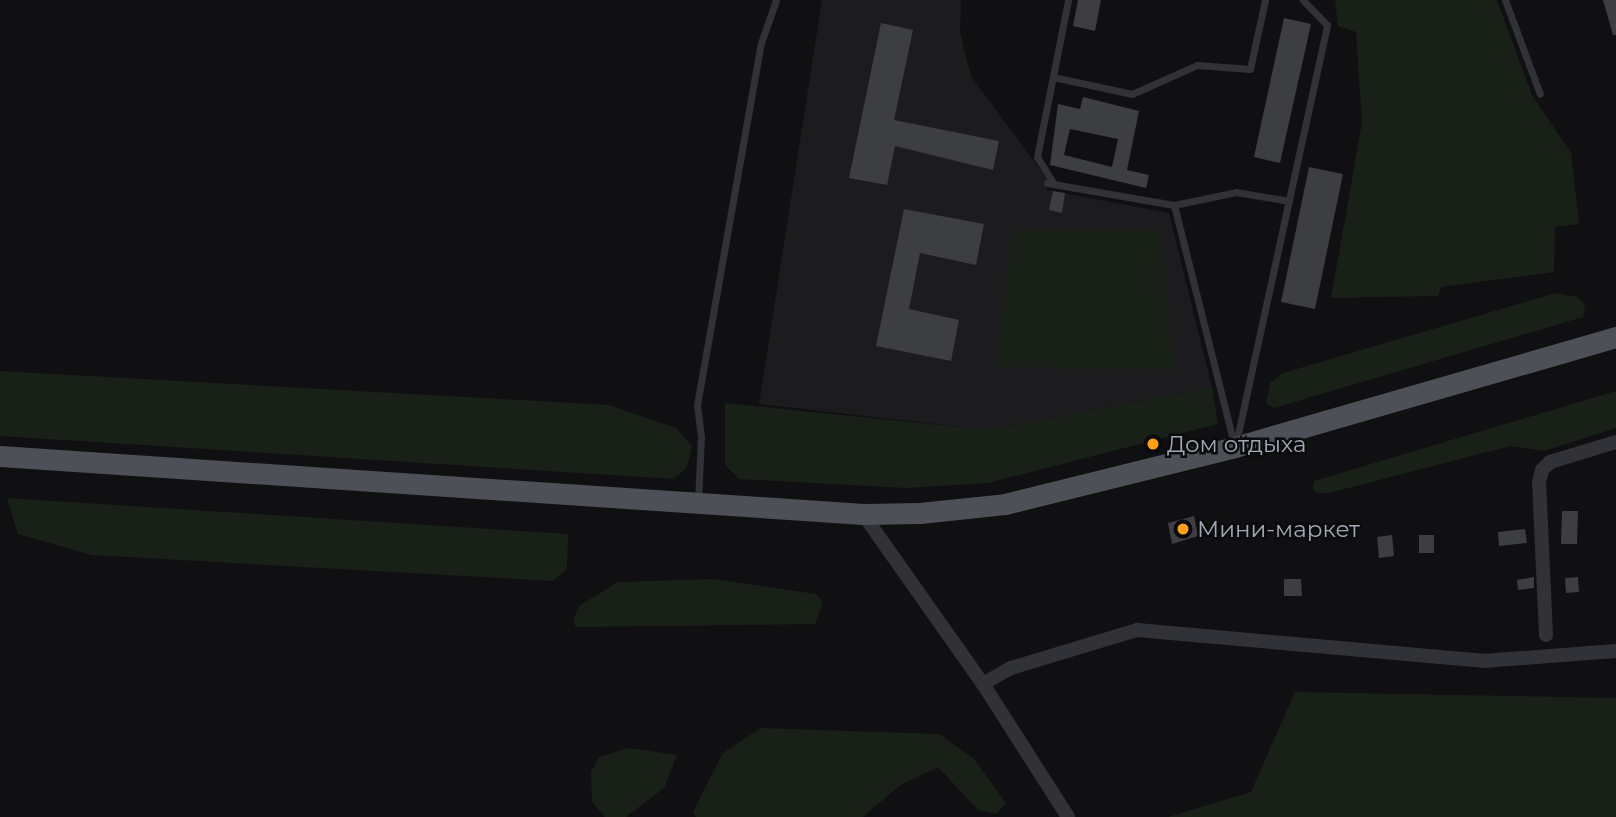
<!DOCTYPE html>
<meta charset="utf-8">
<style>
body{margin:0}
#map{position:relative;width:1616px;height:817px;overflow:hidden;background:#101012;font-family:Montserrat,sans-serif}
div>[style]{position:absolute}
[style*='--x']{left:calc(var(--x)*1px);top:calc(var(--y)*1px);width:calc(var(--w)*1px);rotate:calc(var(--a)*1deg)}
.built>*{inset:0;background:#1c1c1f}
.green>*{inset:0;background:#182018}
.building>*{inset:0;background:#3c3e42}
.lane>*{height:7px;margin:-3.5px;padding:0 3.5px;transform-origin:3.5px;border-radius:3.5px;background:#313237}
.street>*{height:14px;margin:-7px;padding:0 7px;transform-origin:7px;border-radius:7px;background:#313237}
.primary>*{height:21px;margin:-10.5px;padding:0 10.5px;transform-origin:10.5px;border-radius:10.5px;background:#4d5056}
.dots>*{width:19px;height:19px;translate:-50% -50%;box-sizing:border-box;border:4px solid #0b0b0d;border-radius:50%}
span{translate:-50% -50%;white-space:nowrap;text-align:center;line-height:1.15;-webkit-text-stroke:5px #0b0b0d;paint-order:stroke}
.poi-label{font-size:23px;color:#a0a8b4}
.left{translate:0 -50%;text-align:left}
</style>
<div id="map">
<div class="built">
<i style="clip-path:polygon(822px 0,961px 0,960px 32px,971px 76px,1047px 179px,1047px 190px,1169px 213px,1212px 387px,988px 430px,759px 404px)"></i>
</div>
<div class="green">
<i style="clip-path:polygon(1335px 0,1497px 0,1532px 95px,1571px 153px,1579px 224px,1555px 227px,1554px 272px,1441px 287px,1438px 296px,1331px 298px,1362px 123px,1356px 32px,1338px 26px)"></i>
<i style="clip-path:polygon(1012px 230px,1161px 230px,1174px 370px,996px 367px)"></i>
<i style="clip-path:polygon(1556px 293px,1577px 297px,1585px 305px,1583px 317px,1274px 408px,1266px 403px,1270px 383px,1283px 373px)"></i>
<i style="clip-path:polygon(0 371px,609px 405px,676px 428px,692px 446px,687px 467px,674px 479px,0 436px)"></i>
<i style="clip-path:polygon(1212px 387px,1218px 424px,988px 483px,906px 488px,739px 479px,725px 465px,725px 403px,988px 430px)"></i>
<i style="clip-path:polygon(1616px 391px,1616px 428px,1544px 451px,1510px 446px,1329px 493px,1317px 493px,1313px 488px,1314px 481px)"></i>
<i style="clip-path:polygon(7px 498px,568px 534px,567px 569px,553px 581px,92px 555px,18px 534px)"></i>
<i style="clip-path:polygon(714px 579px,816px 594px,823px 602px,815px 624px,576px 627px,573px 621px,579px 606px,618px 582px)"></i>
<i style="clip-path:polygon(1295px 692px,1616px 698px,1616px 817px,1168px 817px,1251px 792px)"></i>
<i style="clip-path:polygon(761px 728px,939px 734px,973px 758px,1006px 803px,996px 814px,978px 810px,938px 767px,899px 786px,863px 817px,696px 817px,693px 812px,723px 753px)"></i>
<i style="clip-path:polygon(628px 748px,677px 755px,664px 788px,626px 817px,605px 817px,592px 802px,591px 772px,599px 757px)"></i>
</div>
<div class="building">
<i style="clip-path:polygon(1078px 0,1101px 0,1095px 31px,1073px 26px)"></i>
<i style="clip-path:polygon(1603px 0,1616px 0,1616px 35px,1613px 35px)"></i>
<i style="clip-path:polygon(1284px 18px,1311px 24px,1280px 163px,1254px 157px)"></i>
<i style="clip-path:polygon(881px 23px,913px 30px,894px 120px,999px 141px,993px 170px,895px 146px,887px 185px,849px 178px)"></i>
<i style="clip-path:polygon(evenodd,1083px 97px,1139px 111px,1127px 170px,1149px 175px,1146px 188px,1050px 165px,1058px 104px,1080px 109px,1083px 97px,1070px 129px,1118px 139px,1112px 167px,1064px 155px,1070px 129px)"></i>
<i style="clip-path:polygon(1309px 167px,1343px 174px,1315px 309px,1281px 302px)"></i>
<i style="clip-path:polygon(1053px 191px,1065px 193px,1062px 213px,1049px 210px)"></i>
<i style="clip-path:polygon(904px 209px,984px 224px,976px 265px,920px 253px,909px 309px,959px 320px,951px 361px,876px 346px)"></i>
<i style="clip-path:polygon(1562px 511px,1578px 511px,1577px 544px,1561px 544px)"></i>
<i style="clip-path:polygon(1194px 516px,1198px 536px,1172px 544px,1168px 523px)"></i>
<i style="clip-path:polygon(1525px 529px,1527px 543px,1499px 546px,1498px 532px)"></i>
<i style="clip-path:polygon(1392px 535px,1394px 556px,1379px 558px,1377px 537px)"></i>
<i style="clip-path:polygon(1419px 535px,1434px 535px,1434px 553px,1419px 553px)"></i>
<i style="clip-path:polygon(1534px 577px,1534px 588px,1518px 590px,1517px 580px)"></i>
<i style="clip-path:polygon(1578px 577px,1579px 592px,1566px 593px,1565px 578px)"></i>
<i style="clip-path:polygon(1284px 579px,1301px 579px,1302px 596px,1284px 596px)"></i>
</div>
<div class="lane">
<i style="--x:1505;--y:0;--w:100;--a:69.6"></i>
<i style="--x:1053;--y:77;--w:81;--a:12.1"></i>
<i style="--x:1132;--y:94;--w:71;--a:-24"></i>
<i style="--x:1197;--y:65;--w:53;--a:4.3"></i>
<i style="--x:1250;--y:69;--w:71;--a:-77.7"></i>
<i style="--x:1047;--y:183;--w:129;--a:9.8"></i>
<i style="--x:1054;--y:184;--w:32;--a:-122"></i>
<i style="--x:1037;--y:157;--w:160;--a:-78.8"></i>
<i style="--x:1236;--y:443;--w:428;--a:-77.7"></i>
<i style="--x:1327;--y:25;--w:35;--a:-134"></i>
<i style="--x:1234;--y:444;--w:246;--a:-104.1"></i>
<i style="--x:1174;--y:205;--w:63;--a:-11.8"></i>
<i style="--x:1236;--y:192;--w:54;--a:9.6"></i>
<i style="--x:698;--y:502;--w:65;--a:-87.4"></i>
<i style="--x:701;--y:437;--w:32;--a:-97"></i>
<i style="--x:697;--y:405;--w:364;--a:-80"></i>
<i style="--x:760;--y:46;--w:49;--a:-70.8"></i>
</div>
<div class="street">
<i style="--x:863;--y:514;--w:208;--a:54.8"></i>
<i style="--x:983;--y:684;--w:158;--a:57.4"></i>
<i style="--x:1546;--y:635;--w:153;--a:-92.6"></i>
<i style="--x:1539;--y:482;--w:12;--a:-76"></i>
<i style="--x:1542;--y:470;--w:11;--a:-45"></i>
<i style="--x:1550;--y:462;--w:69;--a:-16.9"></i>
<i style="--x:983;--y:684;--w:32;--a:-30"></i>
<i style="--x:1011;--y:668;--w:132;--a:-16.8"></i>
<i style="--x:1137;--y:630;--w:347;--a:5.1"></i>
<i style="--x:1483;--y:661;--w:133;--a:-4.3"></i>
</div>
<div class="primary">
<i style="--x:0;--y:456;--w:865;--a:3.84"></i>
<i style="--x:863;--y:514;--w:57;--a:-1"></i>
<i style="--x:920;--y:513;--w:85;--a:-6"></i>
<i style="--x:1005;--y:504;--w:237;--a:-13.9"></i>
<i style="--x:1235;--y:447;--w:397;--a:-16.1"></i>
</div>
<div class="dots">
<i style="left:1153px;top:444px;background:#ff9e1b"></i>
<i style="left:1183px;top:529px;background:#ff9e1b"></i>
</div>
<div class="poi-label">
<span class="left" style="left:1167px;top:444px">Дом отдыха</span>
<span class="left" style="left:1197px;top:529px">Мини-маркет</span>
</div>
</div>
